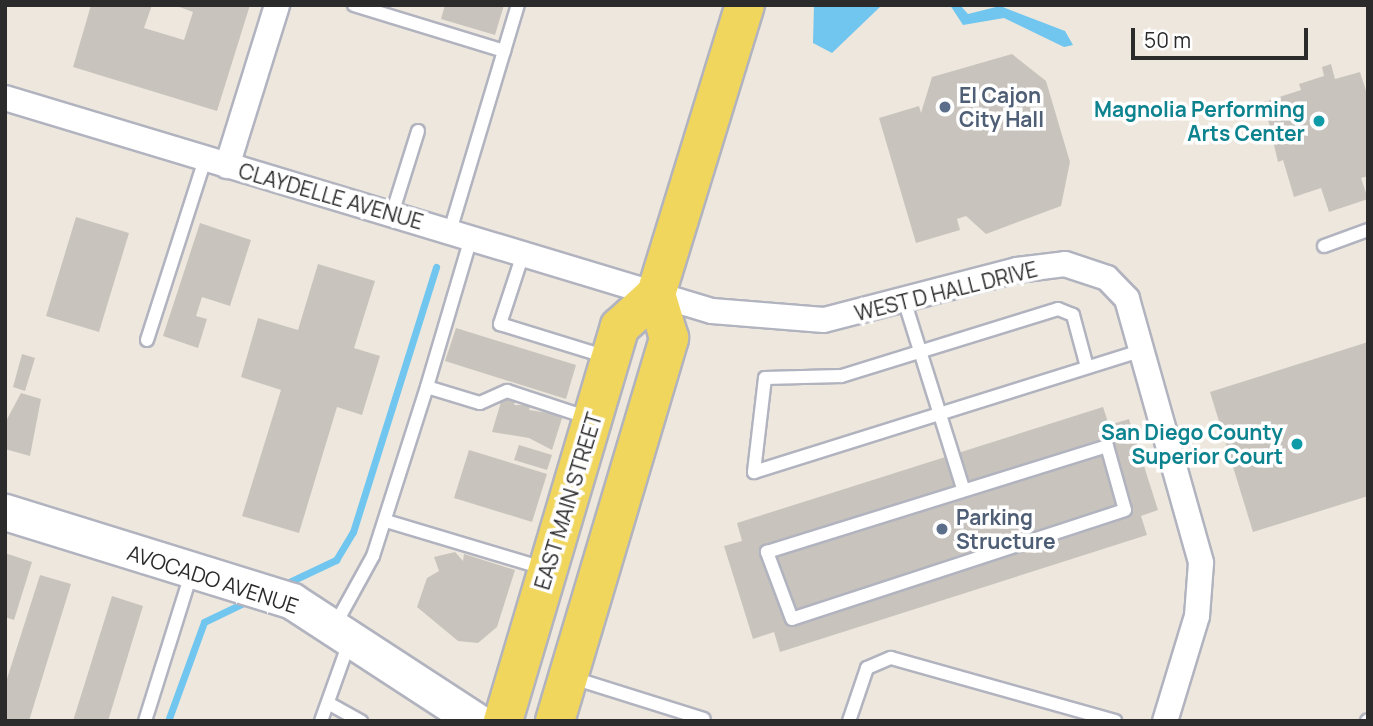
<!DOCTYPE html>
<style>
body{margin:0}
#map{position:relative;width:1373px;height:726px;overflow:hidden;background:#ede7dd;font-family:Manrope,sans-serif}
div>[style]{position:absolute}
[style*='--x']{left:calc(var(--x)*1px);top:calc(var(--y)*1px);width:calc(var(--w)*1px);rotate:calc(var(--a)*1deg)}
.water>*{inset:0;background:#70c6ef}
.stream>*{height:7px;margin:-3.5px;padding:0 3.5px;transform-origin:3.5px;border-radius:3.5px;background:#70c6ef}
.building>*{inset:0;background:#c8c4bd}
.roads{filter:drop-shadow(2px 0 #b1b3bf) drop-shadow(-2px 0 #b1b3bf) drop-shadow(0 2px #b1b3bf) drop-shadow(0 -2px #b1b3bf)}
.service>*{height:12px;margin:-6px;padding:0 6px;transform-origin:6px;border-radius:6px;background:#fff}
.minor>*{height:24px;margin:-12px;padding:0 12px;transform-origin:12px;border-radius:12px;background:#fff}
.secondary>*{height:35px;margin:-17.5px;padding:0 17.5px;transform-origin:17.5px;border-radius:17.5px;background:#fff}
.primary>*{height:38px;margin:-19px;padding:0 19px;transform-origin:19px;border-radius:19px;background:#f1d65e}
.dots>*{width:19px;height:19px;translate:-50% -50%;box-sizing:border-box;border:4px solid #fff;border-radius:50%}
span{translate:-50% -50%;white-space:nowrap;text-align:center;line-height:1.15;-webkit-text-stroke:7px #fff;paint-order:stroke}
.service-label{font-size:21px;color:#4e5e75;font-weight:700}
.left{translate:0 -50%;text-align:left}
.culture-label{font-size:21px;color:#0d838f;font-weight:700}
.right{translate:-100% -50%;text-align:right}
.street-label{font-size:21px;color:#2b2b2b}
.frame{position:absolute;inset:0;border:7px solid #2b2b2b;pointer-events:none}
.scale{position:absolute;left:1131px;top:28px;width:177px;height:32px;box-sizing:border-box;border:4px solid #2b2b2b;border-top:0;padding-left:9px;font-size:21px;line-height:24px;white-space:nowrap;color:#2b2b2b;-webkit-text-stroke:5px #fff;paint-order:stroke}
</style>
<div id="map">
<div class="water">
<i style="clip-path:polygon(814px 5px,882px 5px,832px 53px,813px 43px)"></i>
<i style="clip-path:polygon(950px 5px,960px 5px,968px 14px,1000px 6px,1065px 31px,1073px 45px,1064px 47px,1004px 18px,963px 25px)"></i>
</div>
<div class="stream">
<i style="--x:283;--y:585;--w:59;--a:-25.3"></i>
<i style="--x:336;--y:560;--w:33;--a:-59"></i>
<i style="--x:353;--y:532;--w:278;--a:-72.6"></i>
<i style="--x:168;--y:721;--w:105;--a:-70"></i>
<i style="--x:204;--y:622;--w:51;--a:-25.6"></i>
</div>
<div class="building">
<i style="clip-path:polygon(91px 5px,152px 5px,144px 28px,184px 40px,193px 12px,174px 5px,250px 5px,217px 111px,73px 67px)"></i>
<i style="clip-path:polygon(445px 5px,504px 5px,495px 35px,441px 19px)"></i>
<i style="clip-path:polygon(1012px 54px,1046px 81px,1070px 162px,1061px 206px,986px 234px,966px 216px,957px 219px,960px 230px,916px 243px,879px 118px,919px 106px,921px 113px,932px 77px)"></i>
<i style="clip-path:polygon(1331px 64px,1335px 79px,1360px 72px,1368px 97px,1368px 176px,1361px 178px,1368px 199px,1329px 212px,1321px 188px,1294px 197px,1283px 160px,1278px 162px,1264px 102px,1301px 90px,1299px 84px,1324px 76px,1322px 67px)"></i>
<i style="clip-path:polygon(76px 217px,129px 233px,99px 332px,46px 316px)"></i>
<i style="clip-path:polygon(200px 223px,251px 240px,230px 306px,202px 297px,196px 316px,207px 319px,198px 348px,163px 336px)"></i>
<i style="clip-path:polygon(318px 264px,375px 281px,354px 348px,380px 356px,362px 415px,337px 407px,299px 533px,242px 516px,281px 390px,241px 377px,258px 318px,298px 330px)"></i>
<i style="clip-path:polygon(456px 328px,576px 365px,566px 399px,445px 361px)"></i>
<i style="clip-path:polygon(1368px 342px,1368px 496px,1253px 532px,1210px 392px)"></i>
<i style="clip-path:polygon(22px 354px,35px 358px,25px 391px,13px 387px)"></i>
<i style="clip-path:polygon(21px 393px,41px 399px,30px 456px,5px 449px,5px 423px)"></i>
<i style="clip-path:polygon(503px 395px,516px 399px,514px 405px,531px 405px,529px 410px,563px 415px,552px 450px,529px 438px,492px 432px)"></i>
<i style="clip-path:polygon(1103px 407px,1109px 425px,1129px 419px,1158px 510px,1141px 516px,1147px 535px,780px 652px,774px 632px,753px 639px,724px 546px,742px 541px,737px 523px)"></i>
<i style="clip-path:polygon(519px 445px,552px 455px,547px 470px,514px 460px)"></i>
<i style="clip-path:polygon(469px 450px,547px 474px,532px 522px,454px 498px)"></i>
<i style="clip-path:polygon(455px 552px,463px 561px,464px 554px,515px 570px,497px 627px,478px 643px,458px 641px,417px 607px,427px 578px,439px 571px,434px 557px)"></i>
<i style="clip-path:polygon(5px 553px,32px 562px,14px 620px,5px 617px)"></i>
<i style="clip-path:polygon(40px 575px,71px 584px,29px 721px,5px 721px,5px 685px)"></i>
<i style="clip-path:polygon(112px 596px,143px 606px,108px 721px,73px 721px)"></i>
</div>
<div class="roads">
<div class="service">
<i style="--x:354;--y:5;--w:157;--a:17"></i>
<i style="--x:392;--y:214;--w:87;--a:-72.6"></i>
<i style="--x:450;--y:231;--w:236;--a:-73.3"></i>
<i style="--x:471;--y:238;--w:155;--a:106.5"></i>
<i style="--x:427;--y:387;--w:55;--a:16.8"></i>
<i style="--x:480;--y:403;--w:30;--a:-24"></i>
<i style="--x:507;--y:391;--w:86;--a:18.2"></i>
<i style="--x:1324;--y:246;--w:47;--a:-20"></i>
<i style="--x:523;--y:254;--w:74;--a:108.2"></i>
<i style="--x:500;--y:324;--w:112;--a:17.1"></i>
<i style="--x:905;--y:303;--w:194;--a:72.6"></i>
<i style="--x:147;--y:340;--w:190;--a:-72.2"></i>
<i style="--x:1087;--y:367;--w:54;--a:-105.1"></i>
<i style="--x:1073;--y:315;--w:16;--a:-158"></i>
<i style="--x:1058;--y:309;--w:227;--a:162.8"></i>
<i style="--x:841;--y:376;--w:76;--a:178.5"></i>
<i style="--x:765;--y:378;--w:95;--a:96.7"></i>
<i style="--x:754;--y:472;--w:405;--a:-17.4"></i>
<i style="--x:1107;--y:446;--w:66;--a:74.3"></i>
<i style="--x:1125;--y:510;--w:350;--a:161.9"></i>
<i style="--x:792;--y:619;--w:72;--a:-110.5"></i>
<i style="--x:767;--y:552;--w:356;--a:-17.3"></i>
<i style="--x:386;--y:521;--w:164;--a:16.7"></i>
<i style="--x:335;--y:625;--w:79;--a:-61.2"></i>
<i style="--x:373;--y:556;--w:177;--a:-72.3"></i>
<i style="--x:570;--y:677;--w:140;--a:17.4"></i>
<i style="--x:328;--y:703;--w:38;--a:29"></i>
<i style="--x:145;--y:721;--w:157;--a:-72.6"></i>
<i style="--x:321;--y:721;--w:86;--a:-70.3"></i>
<i style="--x:849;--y:721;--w:56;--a:-71.2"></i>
<i style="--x:867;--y:668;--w:26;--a:-23"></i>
<i style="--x:891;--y:658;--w:233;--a:15.7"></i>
<i style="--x:1367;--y:721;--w:1;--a:-45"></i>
</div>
<div class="minor">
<i style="--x:5;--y:98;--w:738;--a:16.77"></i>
<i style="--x:712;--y:311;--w:112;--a:4.6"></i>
<i style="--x:824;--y:320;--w:199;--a:-14.5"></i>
<i style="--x:1017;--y:270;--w:48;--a:-7.1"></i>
<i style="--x:1065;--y:264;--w:44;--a:18.4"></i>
<i style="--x:1107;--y:278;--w:29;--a:46"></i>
<i style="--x:1127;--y:299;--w:274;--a:74.3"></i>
<i style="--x:1201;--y:563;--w:53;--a:94.3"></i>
<i style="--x:1197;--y:616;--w:110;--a:106.9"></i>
<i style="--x:227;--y:166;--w:169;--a:-72.7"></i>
</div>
<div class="secondary">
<i style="--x:5;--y:512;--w:300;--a:17.2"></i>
<i style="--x:292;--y:601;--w:220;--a:33.1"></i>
</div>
<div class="primary">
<i style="--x:503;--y:721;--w:411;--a:-73.5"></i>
<i style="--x:620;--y:327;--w:49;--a:-42.5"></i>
<i style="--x:656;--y:294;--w:302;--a:-72.9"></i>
<i style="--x:555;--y:721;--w:400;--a:-73.4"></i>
<i style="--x:669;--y:338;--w:46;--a:-106.5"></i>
</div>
</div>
<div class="dots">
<i style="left:945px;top:107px;background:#5c6f8a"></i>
<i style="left:1319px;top:121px;background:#0f9aa8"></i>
<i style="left:1297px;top:444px;background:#0f9aa8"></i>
<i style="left:942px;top:529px;background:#5c6f8a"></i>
</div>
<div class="service-label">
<span class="left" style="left:959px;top:107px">El Cajon<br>City Hall</span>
<span class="left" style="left:956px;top:529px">Parking<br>Structure</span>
</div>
<div class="culture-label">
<span class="right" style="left:1305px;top:121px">Magnolia Performing<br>Arts Center</span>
<span class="right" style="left:1283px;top:444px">San Diego County<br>Superior Court</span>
</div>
<div class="street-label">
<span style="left:331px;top:196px;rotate:16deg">CLAYDELLE AVENUE</span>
<span style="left:946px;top:291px;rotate:-14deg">WEST D HALL DRIVE</span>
<span style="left:568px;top:501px;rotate:-73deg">EAST MAIN STREET</span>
<span style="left:213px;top:579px;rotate:18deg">AVOCADO AVENUE</span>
</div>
<div class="frame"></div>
<div class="scale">50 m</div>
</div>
